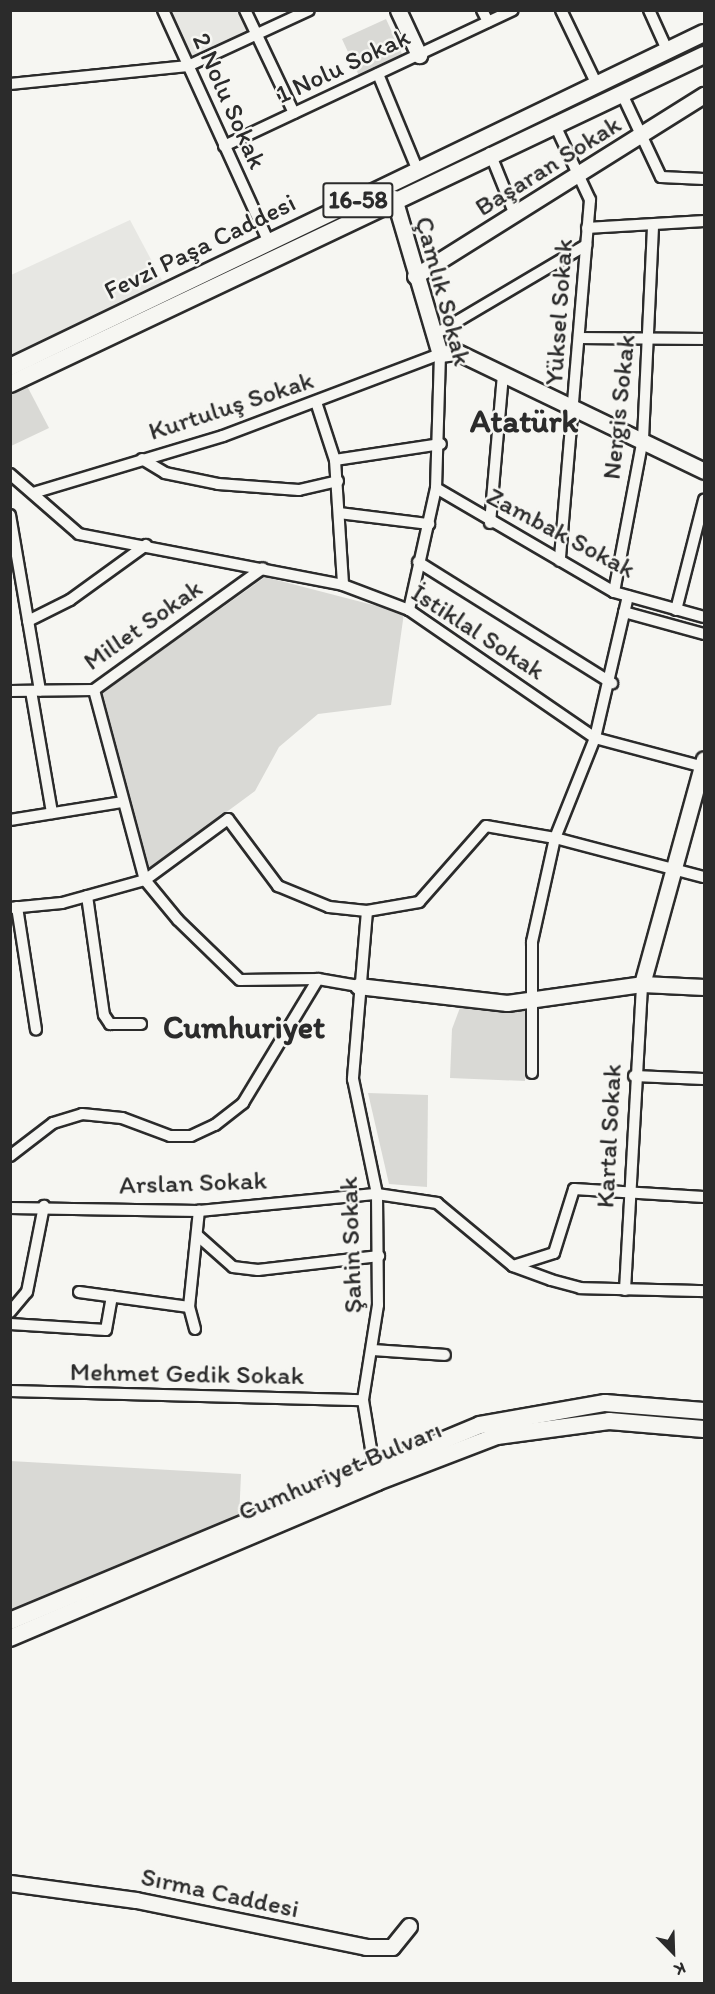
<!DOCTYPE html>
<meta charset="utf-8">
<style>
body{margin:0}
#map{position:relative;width:715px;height:1994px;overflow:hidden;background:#f6f6f2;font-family:Itim,sans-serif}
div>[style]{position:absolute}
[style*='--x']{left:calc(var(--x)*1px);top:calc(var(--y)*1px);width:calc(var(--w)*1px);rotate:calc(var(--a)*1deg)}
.built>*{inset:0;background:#e7e7e3}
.green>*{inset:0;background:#d9d9d5}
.roads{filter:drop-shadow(2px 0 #2b2b2b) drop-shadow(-2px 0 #2b2b2b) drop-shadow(0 2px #2b2b2b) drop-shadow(0 -2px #2b2b2b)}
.street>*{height:10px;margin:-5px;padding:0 5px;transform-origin:5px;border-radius:5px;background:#f6f6f2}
.secondary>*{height:15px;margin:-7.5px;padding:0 7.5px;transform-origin:7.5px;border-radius:7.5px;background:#f6f6f2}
.primary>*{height:16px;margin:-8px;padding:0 8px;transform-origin:8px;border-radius:8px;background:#f6f6f2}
span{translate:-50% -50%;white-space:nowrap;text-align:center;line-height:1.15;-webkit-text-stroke:5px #f6f6f2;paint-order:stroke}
.shield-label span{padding:2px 4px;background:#f6f6f2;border:2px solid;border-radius:4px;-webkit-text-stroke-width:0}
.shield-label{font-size:24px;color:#2b2b2b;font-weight:700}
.street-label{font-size:26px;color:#2b2b2b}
.district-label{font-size:32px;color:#2b2b2b;font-weight:700}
.frame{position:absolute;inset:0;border:12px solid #2b2b2b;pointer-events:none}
.north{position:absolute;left:643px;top:1922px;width:60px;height:60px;-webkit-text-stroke:4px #f6f6f2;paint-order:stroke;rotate:157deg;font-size:16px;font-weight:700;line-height:24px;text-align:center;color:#2b2b2b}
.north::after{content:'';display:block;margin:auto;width:21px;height:27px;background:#2b2b2b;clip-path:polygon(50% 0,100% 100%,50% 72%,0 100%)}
</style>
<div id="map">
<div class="built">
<i style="clip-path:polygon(167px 11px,242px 11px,252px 33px,189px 61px)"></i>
<i style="clip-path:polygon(130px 220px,163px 282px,11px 355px,11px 275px)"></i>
</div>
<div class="green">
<i style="clip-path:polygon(386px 19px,404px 58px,360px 78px,342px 39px)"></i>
<i style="clip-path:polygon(26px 384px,49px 428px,11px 446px,11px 392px)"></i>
<i style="clip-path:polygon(265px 577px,404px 613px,391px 705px,318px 714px,279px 747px,255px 791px,148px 870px,101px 694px)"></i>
<i style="clip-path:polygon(461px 1005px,528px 1008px,525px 1081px,450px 1078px,452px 1029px)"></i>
<i style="clip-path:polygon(368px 1093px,428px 1095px,427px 1187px,389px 1184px)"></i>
<i style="clip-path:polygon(10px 1461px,241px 1474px,239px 1519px,11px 1613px)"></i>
</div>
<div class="roads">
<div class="street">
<i style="--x:163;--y:10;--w:256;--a:65.5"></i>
<i style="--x:245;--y:10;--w:114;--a:64.6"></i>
<i style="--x:482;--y:10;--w:13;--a:63"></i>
<i style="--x:561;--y:10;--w:85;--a:64.3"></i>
<i style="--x:649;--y:10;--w:46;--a:65.7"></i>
<i style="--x:378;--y:74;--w:105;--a:67.6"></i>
<i style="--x:10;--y:84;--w:179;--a:-5.8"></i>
<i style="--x:188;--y:66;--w:133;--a:-24.8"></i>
<i style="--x:621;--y:92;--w:94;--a:64.8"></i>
<i style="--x:661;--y:177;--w:43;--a:2.7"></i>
<i style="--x:554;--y:123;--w:85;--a:64.9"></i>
<i style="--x:590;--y:200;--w:362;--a:94.8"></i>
<i style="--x:224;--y:146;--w:319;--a:-25.2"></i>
<i style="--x:490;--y:153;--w:67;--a:68"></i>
<i style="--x:587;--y:228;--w:117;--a:-3.4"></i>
<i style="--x:434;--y:335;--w:177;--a:-30.6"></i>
<i style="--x:582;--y:338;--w:122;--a:0.5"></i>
<i style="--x:316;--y:402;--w:61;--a:71.9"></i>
<i style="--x:335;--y:460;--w:125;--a:86.3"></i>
<i style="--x:142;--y:459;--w:27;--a:31"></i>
<i style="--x:165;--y:473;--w:54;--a:11.7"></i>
<i style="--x:218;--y:484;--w:81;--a:4.2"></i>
<i style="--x:299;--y:490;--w:40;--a:-13"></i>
<i style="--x:335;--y:460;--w:107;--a:-8.6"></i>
<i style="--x:10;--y:474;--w:91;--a:41"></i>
<i style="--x:79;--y:534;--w:269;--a:10.9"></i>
<i style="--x:343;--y:585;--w:71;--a:20.7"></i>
<i style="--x:409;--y:610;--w:226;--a:34.5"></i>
<i style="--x:595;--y:738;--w:108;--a:111.8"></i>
<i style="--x:555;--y:838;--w:107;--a:102.5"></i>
<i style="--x:532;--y:942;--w:131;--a:90"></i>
<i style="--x:436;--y:488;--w:206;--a:30.3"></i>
<i style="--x:614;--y:592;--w:93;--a:15.5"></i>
<i style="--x:33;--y:493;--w:198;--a:-16.7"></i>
<i style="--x:223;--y:436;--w:232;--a:-20.7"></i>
<i style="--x:440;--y:354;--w:134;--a:91.7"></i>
<i style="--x:436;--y:488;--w:125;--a:102.5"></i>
<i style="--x:339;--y:513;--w:91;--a:7"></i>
<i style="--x:10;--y:515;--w:178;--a:80.3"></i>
<i style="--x:490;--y:523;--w:149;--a:-85"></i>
<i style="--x:418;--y:562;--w:229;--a:32"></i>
<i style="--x:614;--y:592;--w:156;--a:-79.3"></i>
<i style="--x:643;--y:439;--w:214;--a:-87.3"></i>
<i style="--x:628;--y:596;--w:146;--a:103.1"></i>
<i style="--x:595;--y:738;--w:113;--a:14.9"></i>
<i style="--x:676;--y:610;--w:114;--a:-75.7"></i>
<i style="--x:624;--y:612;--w:83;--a:15.4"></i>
<i style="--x:28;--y:621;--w:47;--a:-26.6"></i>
<i style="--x:70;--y:600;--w:94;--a:-35.9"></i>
<i style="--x:94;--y:690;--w:197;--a:75"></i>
<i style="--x:145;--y:880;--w:52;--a:50.5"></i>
<i style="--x:178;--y:920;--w:86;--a:44.1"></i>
<i style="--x:240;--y:980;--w:78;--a:-0.7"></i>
<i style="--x:318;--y:979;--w:41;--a:9.9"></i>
<i style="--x:10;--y:691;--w:84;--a:-0.7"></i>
<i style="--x:94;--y:690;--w:208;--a:-35.8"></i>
<i style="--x:31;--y:691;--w:124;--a:80.2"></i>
<i style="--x:10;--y:820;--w:113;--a:-9.1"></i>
<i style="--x:87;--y:896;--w:120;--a:81.9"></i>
<i style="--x:104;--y:1015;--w:11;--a:56"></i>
<i style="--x:110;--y:1024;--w:31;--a:0"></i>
<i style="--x:17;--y:907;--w:124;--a:81.2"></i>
<i style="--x:10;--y:908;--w:52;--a:-5.5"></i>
<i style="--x:62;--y:903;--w:86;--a:-15.5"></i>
<i style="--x:145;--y:880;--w:103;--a:-36.3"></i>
<i style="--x:228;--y:819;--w:84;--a:53.3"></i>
<i style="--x:278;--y:886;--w:55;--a:22.4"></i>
<i style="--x:329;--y:907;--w:38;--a:6"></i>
<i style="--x:367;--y:911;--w:53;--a:-9.8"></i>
<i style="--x:419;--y:902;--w:101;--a:-48.6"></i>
<i style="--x:486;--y:826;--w:70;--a:9.9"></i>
<i style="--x:555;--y:838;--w:154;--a:14.7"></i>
<i style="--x:367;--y:911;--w:169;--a:94.8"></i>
<i style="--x:353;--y:1079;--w:117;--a:78.2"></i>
<i style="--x:377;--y:1194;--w:111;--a:89.5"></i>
<i style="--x:378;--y:1305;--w:96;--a:99"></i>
<i style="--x:363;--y:1400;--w:68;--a:80.7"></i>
<i style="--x:634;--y:1076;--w:70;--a:2.5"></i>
<i style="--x:10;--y:1156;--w:54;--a:-37.5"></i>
<i style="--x:53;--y:1123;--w:30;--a:-17"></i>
<i style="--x:82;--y:1114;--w:40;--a:5.7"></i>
<i style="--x:122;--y:1118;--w:51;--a:20.6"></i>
<i style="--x:170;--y:1136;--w:21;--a:0"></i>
<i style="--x:191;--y:1136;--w:26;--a:-25"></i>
<i style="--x:215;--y:1125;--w:36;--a:-38"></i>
<i style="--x:243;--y:1103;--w:145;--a:-58.8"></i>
<i style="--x:10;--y:1208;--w:189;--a:0.9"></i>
<i style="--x:199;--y:1211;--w:179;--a:-5.5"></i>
<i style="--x:377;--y:1194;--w:61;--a:8.5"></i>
<i style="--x:437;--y:1203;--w:99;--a:39.7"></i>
<i style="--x:513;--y:1266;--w:40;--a:20.2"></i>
<i style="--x:551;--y:1280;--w:30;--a:15"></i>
<i style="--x:580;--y:1288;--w:124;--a:1.4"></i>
<i style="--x:197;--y:1235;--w:48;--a:41.6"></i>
<i style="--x:233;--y:1267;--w:25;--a:7"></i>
<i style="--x:258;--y:1270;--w:122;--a:-6.6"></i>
<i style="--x:513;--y:1266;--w:43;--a:-17.6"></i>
<i style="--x:554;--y:1253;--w:67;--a:-72.6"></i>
<i style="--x:574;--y:1189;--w:130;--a:3.5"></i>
<i style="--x:625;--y:1290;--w:306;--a:-86.8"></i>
<i style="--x:79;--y:1292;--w:111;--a:7.8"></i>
<i style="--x:10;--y:1312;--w:26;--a:-50"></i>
<i style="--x:27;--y:1292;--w:88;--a:-78.8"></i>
<i style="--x:10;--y:1324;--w:96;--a:3.6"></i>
<i style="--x:106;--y:1330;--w:34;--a:-80"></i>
<i style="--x:195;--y:1329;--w:23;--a:-105"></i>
<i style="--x:189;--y:1307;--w:97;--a:-84.1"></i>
<i style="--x:374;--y:1350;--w:71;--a:4"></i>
<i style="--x:10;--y:1391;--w:353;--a:1.5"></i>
</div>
<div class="secondary">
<i style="--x:398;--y:10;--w:50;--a:65"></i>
<i style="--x:394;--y:198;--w:163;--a:73.6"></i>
<i style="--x:440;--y:354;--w:17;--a:-7"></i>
<i style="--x:457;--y:352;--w:274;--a:25.7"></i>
<i style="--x:415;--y:276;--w:341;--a:-32.1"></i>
<i style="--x:642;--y:984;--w:233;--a:-74.6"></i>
<i style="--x:358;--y:986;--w:150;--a:6.5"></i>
<i style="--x:507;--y:1003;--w:136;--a:-8"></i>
<i style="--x:642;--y:984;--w:62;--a:2.8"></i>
<i style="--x:10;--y:1883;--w:127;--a:7.7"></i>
<i style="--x:136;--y:1900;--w:235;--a:11.5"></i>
<i style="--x:366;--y:1947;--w:26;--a:0"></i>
<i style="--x:392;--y:1947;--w:27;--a:-51"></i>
</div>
<div class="primary">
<i style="--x:10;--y:367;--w:770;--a:-25.7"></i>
<i style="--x:10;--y:384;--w:768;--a:-25.36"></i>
<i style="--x:10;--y:1621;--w:509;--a:-22.64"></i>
<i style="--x:480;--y:1425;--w:127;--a:-10"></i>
<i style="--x:605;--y:1403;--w:99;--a:4.6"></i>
<i style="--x:10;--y:1638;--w:399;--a:-23"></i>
<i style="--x:377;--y:1482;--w:129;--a:-21"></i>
<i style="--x:497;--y:1436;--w:113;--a:-7.6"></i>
<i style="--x:609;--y:1421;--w:95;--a:4.8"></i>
</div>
</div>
<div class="shield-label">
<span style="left:358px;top:200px">16-58</span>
</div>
<div class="street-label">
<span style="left:343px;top:66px;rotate:-25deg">1 Nolu Sokak</span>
<span style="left:229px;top:101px;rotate:66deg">2 Nolu Sokak</span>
<span style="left:548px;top:166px;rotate:-32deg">Başaran Sokak</span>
<span style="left:200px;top:247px;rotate:-26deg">Fevzi Paşa Caddesi</span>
<span style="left:443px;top:291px;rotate:75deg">Çamlık Sokak</span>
<span style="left:559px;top:312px;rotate:-86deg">Yüksel Sokak</span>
<span style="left:231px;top:406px;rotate:-18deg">Kurtuluş Sokak</span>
<span style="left:619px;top:407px;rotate:-84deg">Nergis Sokak</span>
<span style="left:561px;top:533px;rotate:28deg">Zambak Sokak</span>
<span style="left:143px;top:625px;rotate:-35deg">Millet Sokak</span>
<span style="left:478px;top:632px;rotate:33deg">İstiklal Sokak</span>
<span style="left:609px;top:1136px;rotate:-87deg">Kartal Sokak</span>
<span style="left:193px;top:1183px;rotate:-2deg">Arslan Sokak</span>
<span style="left:351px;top:1245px;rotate:-92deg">Şahin Sokak</span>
<span style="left:187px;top:1374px;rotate:1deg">Mehmet Gedik Sokak</span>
<span style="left:340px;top:1471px;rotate:-23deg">Cumhuriyet Bulvarı</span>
<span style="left:220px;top:1893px;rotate:12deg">Sırma Caddesi</span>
</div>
<div class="district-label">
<span style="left:524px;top:421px">Atatürk</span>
<span style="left:244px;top:1027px">Cumhuriyet</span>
</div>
<div class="frame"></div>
<div class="north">K</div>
</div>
